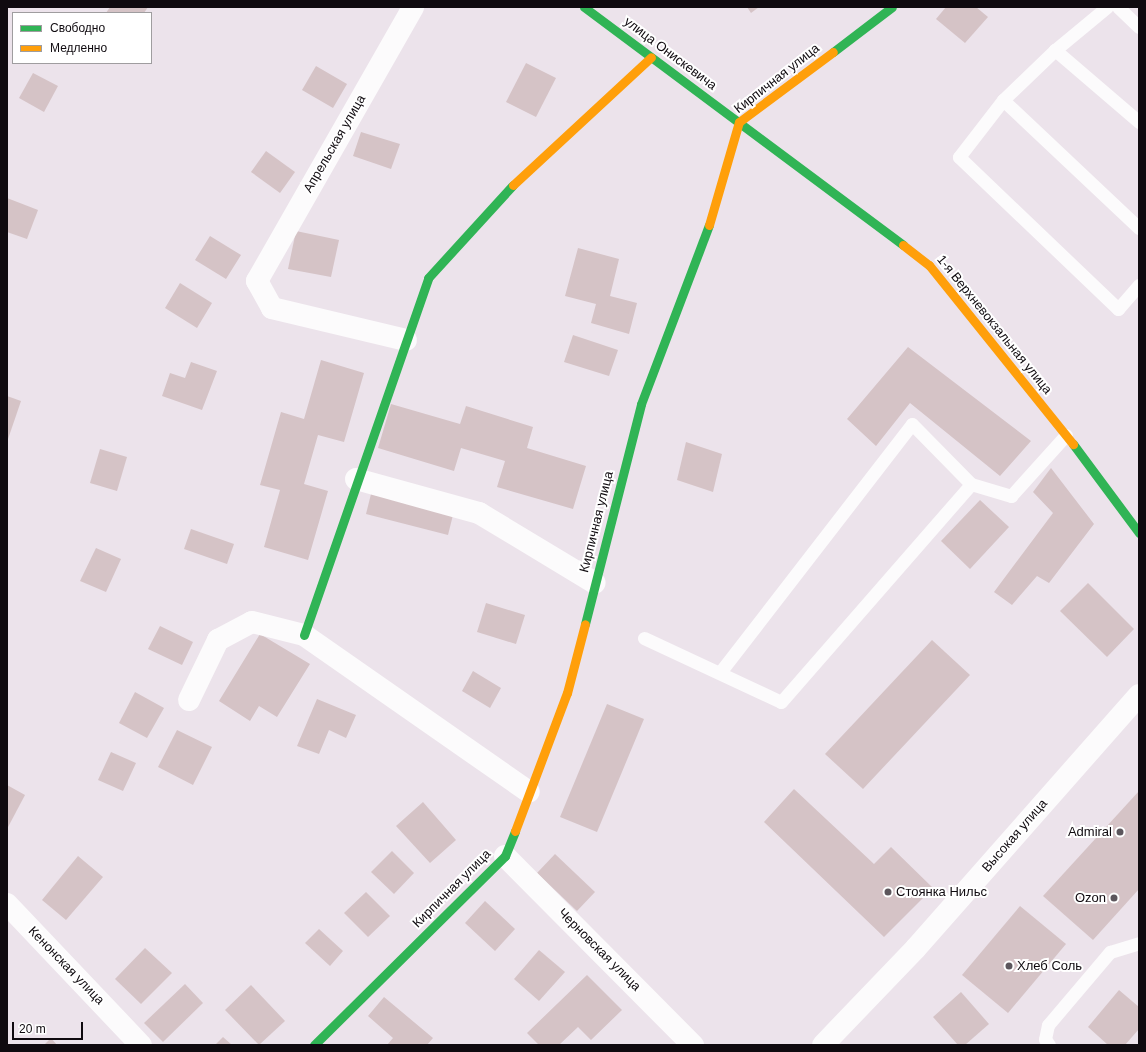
<!DOCTYPE html>
<meta charset="utf-8">
<style>
body{margin:0}
#map{position:relative;width:1146px;height:1052px;overflow:hidden;background:#ece3eb;font-family:Helvetica,sans-serif}
div>[style]{position:absolute}
[style*='--x']{left:calc(var(--x)*1px);top:calc(var(--y)*1px);width:calc(var(--w)*1px);rotate:calc(var(--a)*1deg)}
.building>*{inset:0;background:#d5c3c6}
.lane>*{height:13px;margin:-6.5px;padding:0 6.5px;transform-origin:6.5px;border-radius:6.5px;background:#fcfbfc}
.street>*{height:22px;margin:-11px;padding:0 11px;transform-origin:11px;border-radius:11px;background:#fcfbfc}
.fast>*{height:9px;margin:-4.5px;padding:0 4.5px;transform-origin:4.5px;border-radius:4.5px;background:#30b455}
.slow>*{height:9px;margin:-4.5px;padding:0 4.5px;transform-origin:4.5px;border-radius:4.5px;background:#ff9f0a}
.dots>*{width:11px;height:11px;translate:-50% -50%;box-sizing:border-box;border:2px solid #fff;border-radius:50%}
span{translate:-50% -50%;white-space:nowrap;text-align:center;line-height:1.15;-webkit-text-stroke:4px #fff;paint-order:stroke}
.street-label{font-size:13px;color:#0f0a0f}
.poi-label{font-size:13px;color:#0f0a0f}
.right{translate:-100% -50%;text-align:right}
.left{translate:0 -50%;text-align:left}
.frame{position:absolute;inset:0;border:8px solid #0f0a0f;pointer-events:none}
.legend{position:absolute;left:12px;top:12px;width:140px;height:52px;box-sizing:border-box;background:#fff;border:1px solid #9f9d9f;margin:0;padding:5px 7px;list-style:none;font-size:12px;color:#0f0a0f}
.legend li{display:flex;align-items:center;gap:8px;height:20px}
.legend b{width:20px;border:1px solid #9f9d9f}
.scale{position:absolute;left:12px;top:1022px;width:71px;height:18px;box-sizing:border-box;border:2px solid #0f0a0f;border-top:0;padding-left:5px;font-size:12px;line-height:14px;white-space:nowrap;color:#0f0a0f;-webkit-text-stroke:3px #fff;paint-order:stroke}
</style>
<div id="map">
<div class="building">
<i style="clip-path:polygon(110px 7px,148px 7px,144px 13px,106px 13px)"></i>
<i style="clip-path:polygon(747px 7px,759px 7px,751px 13px)"></i>
<i style="clip-path:polygon(946px 7px,976px 7px,988px 17px,965px 43px,936px 19px)"></i>
<i style="clip-path:polygon(526px 63px,556px 78px,536px 117px,506px 102px)"></i>
<i style="clip-path:polygon(316px 66px,347px 84px,333px 108px,302px 90px)"></i>
<i style="clip-path:polygon(33px 73px,58px 86px,44px 112px,19px 98px)"></i>
<i style="clip-path:polygon(361px 132px,400px 144px,391px 169px,353px 156px)"></i>
<i style="clip-path:polygon(266px 151px,295px 172px,280px 193px,251px 172px)"></i>
<i style="clip-path:polygon(7px 198px,38px 210px,27px 239px,7px 232px)"></i>
<i style="clip-path:polygon(296px 231px,339px 240px,331px 277px,288px 269px)"></i>
<i style="clip-path:polygon(210px 236px,241px 255px,226px 279px,195px 260px)"></i>
<i style="clip-path:polygon(578px 248px,619px 259px,610px 296px,637px 303px,629px 334px,591px 323px,596px 304px,565px 296px)"></i>
<i style="clip-path:polygon(180px 283px,212px 303px,197px 328px,165px 308px)"></i>
<i style="clip-path:polygon(573px 335px,618px 350px,609px 376px,564px 362px)"></i>
<i style="clip-path:polygon(908px 347px,1031px 441px,1000px 476px,910px 403px,876px 446px,847px 419px)"></i>
<i style="clip-path:polygon(321px 360px,364px 373px,344px 442px,318px 435px,304px 484px,328px 491px,308px 560px,264px 547px,280px 490px,260px 485px,281px 412px,304px 419px)"></i>
<i style="clip-path:polygon(191px 362px,217px 371px,202px 410px,162px 396px,170px 373px,185px 378px)"></i>
<i style="clip-path:polygon(7px 396px,21px 401px,7px 442px)"></i>
<i style="clip-path:polygon(391px 404px,460px 424px,466px 406px,533px 427px,527px 448px,586px 466px,573px 509px,497px 487px,505px 461px,461px 448px,454px 471px,378px 448px)"></i>
<i style="clip-path:polygon(686px 442px,722px 454px,713px 492px,677px 480px)"></i>
<i style="clip-path:polygon(100px 449px,127px 457px,117px 491px,90px 483px)"></i>
<i style="clip-path:polygon(1051px 468px,1094px 524px,1049px 583px,1037px 576px,1012px 605px,994px 592px,1053px 513px,1033px 492px)"></i>
<i style="clip-path:polygon(371px 494px,453px 515px,448px 535px,366px 514px)"></i>
<i style="clip-path:polygon(980px 500px,1009px 527px,970px 569px,941px 541px)"></i>
<i style="clip-path:polygon(191px 529px,234px 544px,227px 564px,184px 549px)"></i>
<i style="clip-path:polygon(96px 548px,121px 559px,106px 592px,80px 581px)"></i>
<i style="clip-path:polygon(1088px 583px,1134px 629px,1107px 657px,1060px 611px)"></i>
<i style="clip-path:polygon(486px 603px,525px 615px,516px 644px,477px 632px)"></i>
<i style="clip-path:polygon(160px 626px,193px 642px,182px 665px,148px 649px)"></i>
<i style="clip-path:polygon(260px 634px,310px 664px,277px 717px,259px 706px,250px 721px,219px 701px)"></i>
<i style="clip-path:polygon(932px 640px,970px 675px,863px 789px,825px 754px)"></i>
<i style="clip-path:polygon(473px 671px,501px 688px,490px 708px,462px 691px)"></i>
<i style="clip-path:polygon(135px 692px,164px 708px,147px 738px,119px 723px)"></i>
<i style="clip-path:polygon(317px 699px,356px 715px,346px 738px,329px 730px,319px 754px,297px 746px)"></i>
<i style="clip-path:polygon(607px 704px,644px 719px,597px 832px,560px 817px)"></i>
<i style="clip-path:polygon(177px 730px,212px 747px,193px 785px,158px 767px)"></i>
<i style="clip-path:polygon(111px 752px,136px 763px,123px 791px,98px 780px)"></i>
<i style="clip-path:polygon(7px 785px,25px 795px,7px 829px)"></i>
<i style="clip-path:polygon(794px 789px,874px 864px,891px 847px,933px 888px,884px 937px,764px 822px)"></i>
<i style="clip-path:polygon(1139px 791px,1139px 889px,1093px 940px,1043px 896px)"></i>
<i style="clip-path:polygon(423px 802px,456px 840px,430px 863px,396px 826px)"></i>
<i style="clip-path:polygon(392px 851px,414px 873px,394px 894px,371px 872px)"></i>
<i style="clip-path:polygon(555px 854px,595px 892px,577px 911px,537px 873px)"></i>
<i style="clip-path:polygon(78px 856px,103px 877px,66px 920px,42px 900px)"></i>
<i style="clip-path:polygon(366px 892px,390px 916px,368px 937px,344px 913px)"></i>
<i style="clip-path:polygon(485px 901px,515px 929px,495px 951px,465px 923px)"></i>
<i style="clip-path:polygon(1020px 906px,1066px 944px,1008px 1013px,962px 975px)"></i>
<i style="clip-path:polygon(319px 929px,343px 951px,330px 966px,305px 943px)"></i>
<i style="clip-path:polygon(145px 948px,172px 973px,141px 1004px,115px 979px)"></i>
<i style="clip-path:polygon(539px 950px,565px 972px,539px 1001px,514px 979px)"></i>
<i style="clip-path:polygon(587px 975px,622px 1010px,591px 1040px,578px 1027px,559px 1045px,539px 1045px,527px 1033px)"></i>
<i style="clip-path:polygon(185px 984px,203px 1003px,163px 1042px,144px 1023px)"></i>
<i style="clip-path:polygon(251px 985px,285px 1021px,259px 1045px,225px 1010px)"></i>
<i style="clip-path:polygon(1119px 990px,1139px 1007px,1139px 1029px,1125px 1045px,1108px 1045px,1088px 1027px)"></i>
<i style="clip-path:polygon(961px 992px,989px 1024px,965px 1045px,958px 1045px,933px 1017px)"></i>
<i style="clip-path:polygon(384px 997px,433px 1038px,427px 1045px,387px 1045px,393px 1038px,368px 1016px)"></i>
<i style="clip-path:polygon(223px 1037px,232px 1045px,215px 1045px)"></i>
<i style="clip-path:polygon(51px 1038px,57px 1045px,44px 1045px)"></i>
</div>
<div class="lane">
<i style="--x:1118;--y:7;--w:29;--a:44"></i>
<i style="--x:1055;--y:50;--w:67;--a:-39.6"></i>
<i style="--x:1003;--y:100;--w:187;--a:43.3"></i>
<i style="--x:1139;--y:122;--w:111;--a:-139.4"></i>
<i style="--x:1055;--y:50;--w:72;--a:136.1"></i>
<i style="--x:1003;--y:100;--w:72;--a:127.7"></i>
<i style="--x:959;--y:157;--w:220;--a:43.7"></i>
<i style="--x:1118;--y:309;--w:32;--a:-49"></i>
<i style="--x:644;--y:638;--w:151;--a:25"></i>
<i style="--x:781;--y:702;--w:289;--a:-48.9"></i>
<i style="--x:971;--y:484;--w:42;--a:16.7"></i>
<i style="--x:1011;--y:496;--w:82;--a:-48"></i>
<i style="--x:721;--y:671;--w:312;--a:-52.3"></i>
<i style="--x:912;--y:424;--w:84;--a:45.5"></i>
<i style="--x:1049;--y:1045;--w:7;--a:-124"></i>
<i style="--x:1045;--y:1039;--w:14;--a:-78"></i>
<i style="--x:1048;--y:1025;--w:96;--a:-49.7"></i>
<i style="--x:1110;--y:952;--w:30;--a:-17"></i>
</div>
<div class="street">
<i style="--x:406;--y:340;--w:138;--a:-166.6"></i>
<i style="--x:272;--y:308;--w:31;--a:-119"></i>
<i style="--x:257;--y:281;--w:315;--a:-60.3"></i>
<i style="--x:356;--y:479;--w:128;--a:15.5"></i>
<i style="--x:479;--y:513;--w:135;--a:31.1"></i>
<i style="--x:189;--y:700;--w:67;--a:-64.2"></i>
<i style="--x:218;--y:640;--w:38;--a:-28"></i>
<i style="--x:252;--y:622;--w:54;--a:14"></i>
<i style="--x:304;--y:635;--w:274;--a:34.9"></i>
<i style="--x:505;--y:856;--w:267;--a:45.2"></i>
<i style="--x:7;--y:904;--w:195;--a:46.5"></i>
<i style="--x:823;--y:1045;--w:134;--a:-46.2"></i>
<i style="--x:916;--y:948;--w:337;--a:-48.6"></i>
</div>
<div class="fast">
<i style="--x:584;--y:7;--w:398;--a:36.7"></i>
<i style="--x:833;--y:52;--w:74;--a:-37.3"></i>
<i style="--x:1073;--y:444;--w:111;--a:53.4"></i>
<i style="--x:585;--y:624;--w:227;--a:-75.7"></i>
<i style="--x:641;--y:404;--w:191;--a:-69.2"></i>
<i style="--x:304;--y:635;--w:378;--a:-70.8"></i>
<i style="--x:428;--y:278;--w:126;--a:-47.6"></i>
<i style="--x:314;--y:1045;--w:269;--a:-44.7"></i>
<i style="--x:505;--y:856;--w:27;--a:-68"></i>
</div>
<div class="slow">
<i style="--x:513;--y:185;--w:188;--a:-42.8"></i>
<i style="--x:709;--y:225;--w:107;--a:-73.8"></i>
<i style="--x:739;--y:122;--w:117;--a:-36.7"></i>
<i style="--x:903;--y:245;--w:33;--a:38"></i>
<i style="--x:929;--y:265;--w:230;--a:51.2"></i>
<i style="--x:515;--y:831;--w:147;--a:-69.4"></i>
<i style="--x:567;--y:693;--w:71;--a:-75.4"></i>
</div>
<div class="dots">
<i style="left:1120px;top:832px;background:#5c565c"></i>
<i style="left:888px;top:892px;background:#5c565c"></i>
<i style="left:1114px;top:898px;background:#5c565c"></i>
<i style="left:1009px;top:966px;background:#5c565c"></i>
</div>
<div class="street-label">
<span style="left:670px;top:54px;rotate:37deg">улица Онискевича</span>
<span style="left:777px;top:79px;rotate:-38deg">Кирпичная улица</span>
<span style="left:335px;top:144px;rotate:-60deg">Апрельская улица</span>
<span style="left:994px;top:325px;rotate:51deg">1-я Верхневокзальная улица</span>
<span style="left:597px;top:522px;rotate:-76deg">Кирпичная улица</span>
<span style="left:1015px;top:836px;rotate:-49deg">Высокая улица</span>
<span style="left:452px;top:889px;rotate:-45deg">Кирпичная улица</span>
<span style="left:599px;top:950px;rotate:45deg">Черновская улица</span>
<span style="left:66px;top:966px;rotate:46deg">Кенонская улица</span>
</div>
<div class="poi-label">
<span class="right" style="left:1112px;top:832px">Admiral</span>
<span class="left" style="left:896px;top:892px">Стоянка Нильс</span>
<span class="right" style="left:1106px;top:898px">Ozon</span>
<span class="left" style="left:1017px;top:966px">Хлеб Соль</span>
</div>
<div class="frame"></div>
<ul class="legend">
<li><b style="height:5px;background:#30b455"></b>Свободно</li>
<li><b style="height:5px;background:#ff9f0a"></b>Медленно</li>
</ul>
<div class="scale">20 m</div>
</div>
